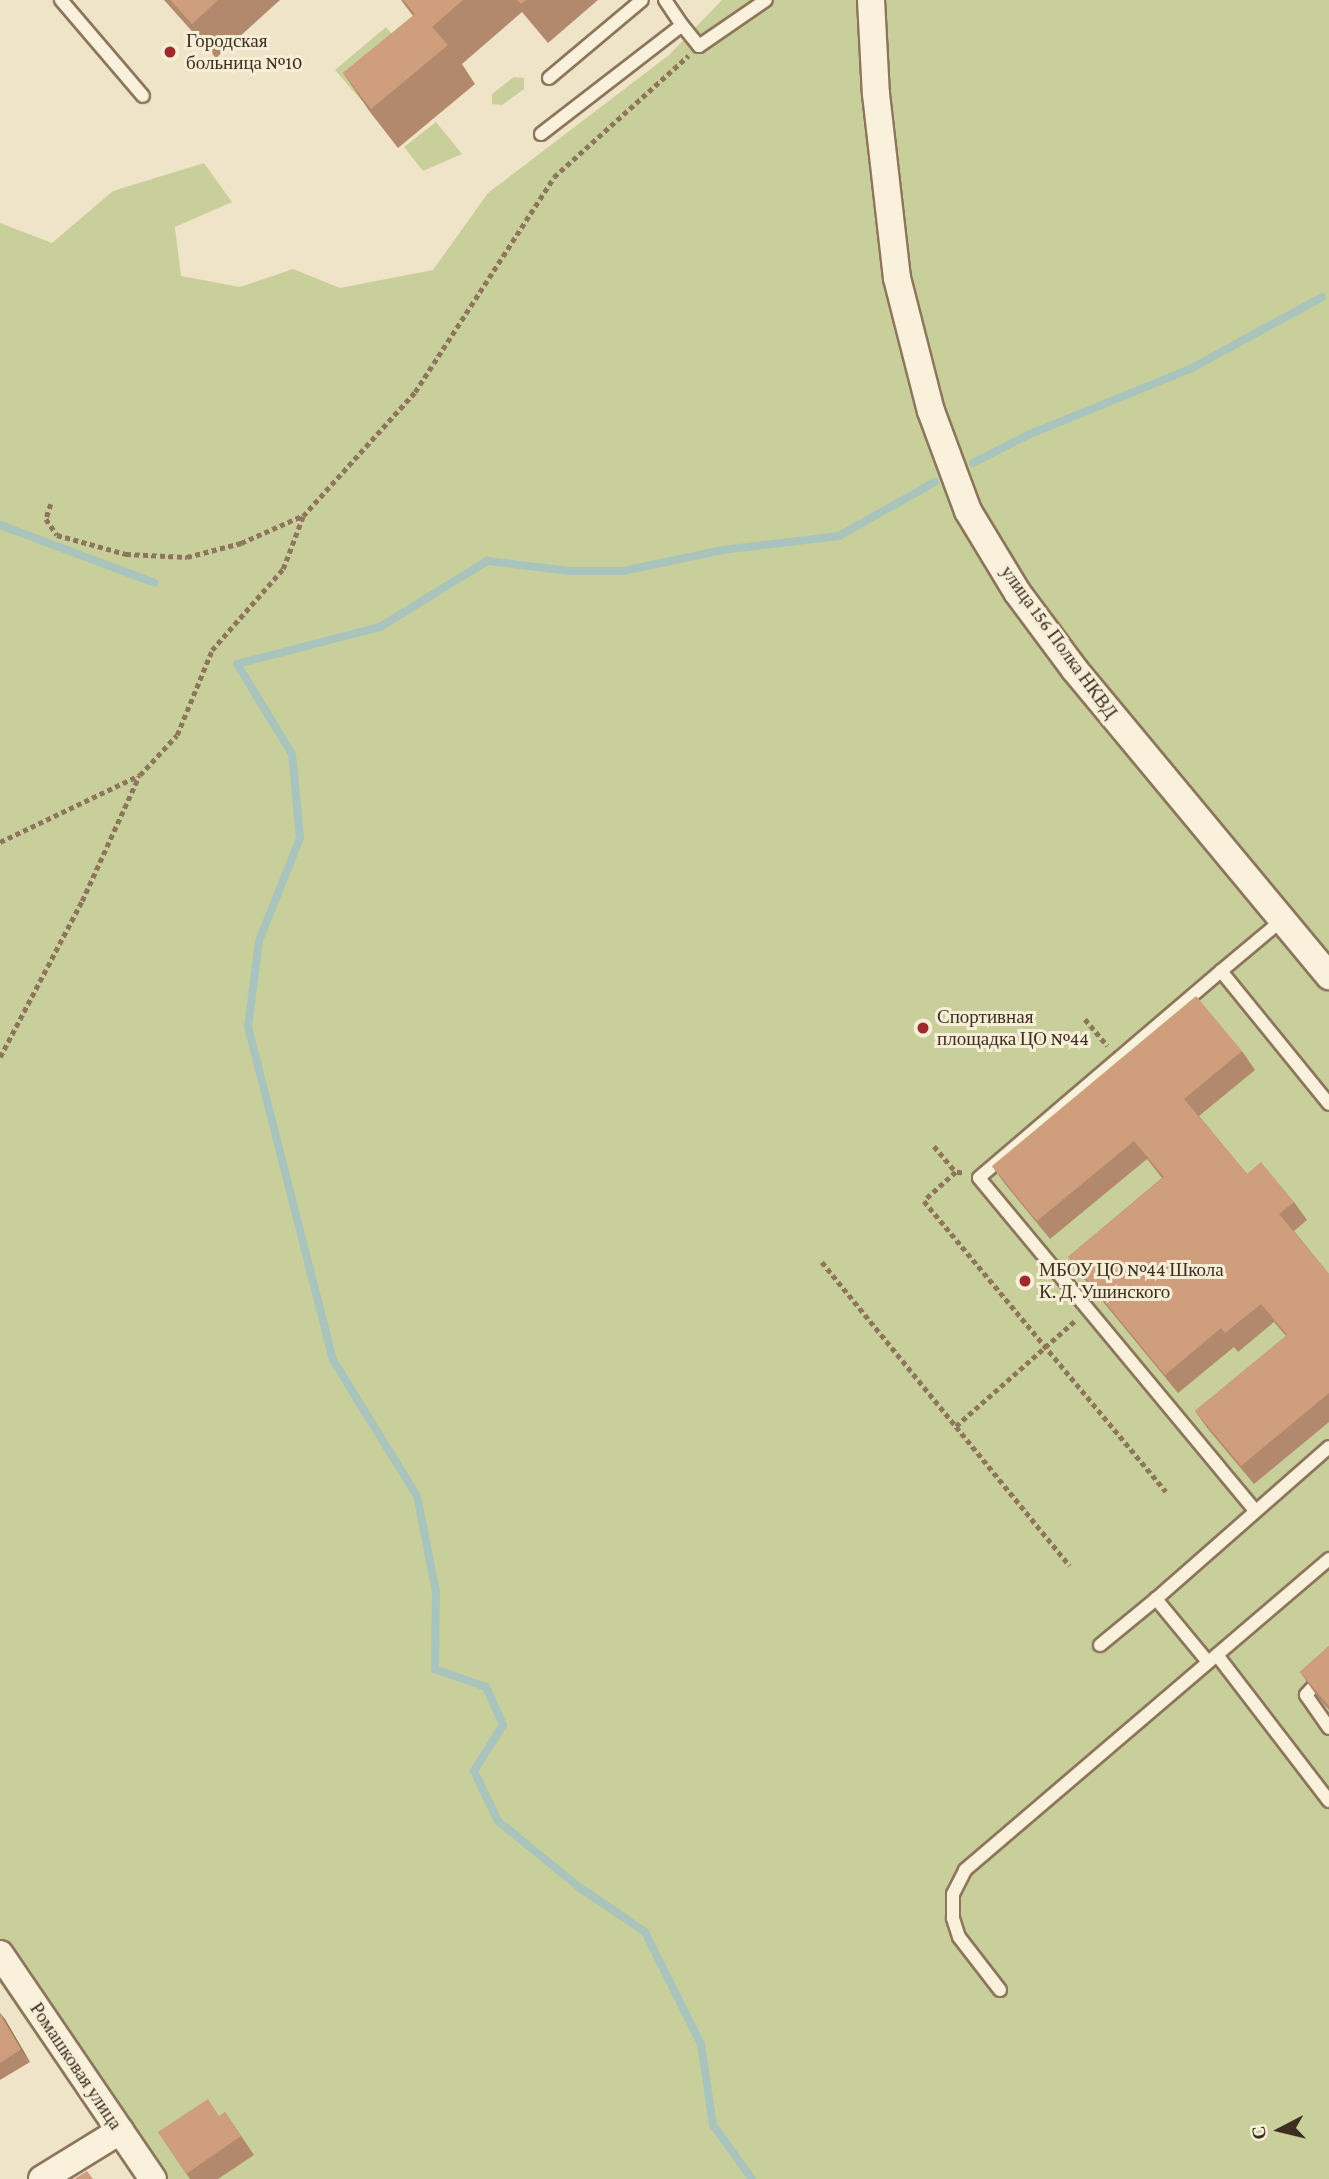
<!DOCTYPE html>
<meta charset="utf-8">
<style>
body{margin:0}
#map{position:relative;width:1329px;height:2179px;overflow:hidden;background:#f0e4c8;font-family:"Crimson Pro",serif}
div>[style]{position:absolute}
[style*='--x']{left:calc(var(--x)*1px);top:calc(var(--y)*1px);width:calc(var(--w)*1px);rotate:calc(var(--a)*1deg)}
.green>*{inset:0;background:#c9cf9b}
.stream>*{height:8px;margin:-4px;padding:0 4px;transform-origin:4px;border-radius:4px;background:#a9c4bc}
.path>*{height:4.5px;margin-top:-2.25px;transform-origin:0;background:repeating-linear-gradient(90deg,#8d765c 0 5px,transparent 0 8.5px)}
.roads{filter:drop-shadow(2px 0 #8d765c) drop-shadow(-2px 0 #8d765c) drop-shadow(0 2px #8d765c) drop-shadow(0 -2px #8d765c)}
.service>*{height:12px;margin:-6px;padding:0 6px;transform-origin:6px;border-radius:6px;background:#faf1dc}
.minor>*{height:26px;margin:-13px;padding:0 13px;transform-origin:13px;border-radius:13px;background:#faf1dc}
.wall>*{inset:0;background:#b2896c}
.shaded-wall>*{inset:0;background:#916f58}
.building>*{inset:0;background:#cf9f7d}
.dots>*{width:19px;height:19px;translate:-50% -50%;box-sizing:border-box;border:4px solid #f7eed8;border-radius:50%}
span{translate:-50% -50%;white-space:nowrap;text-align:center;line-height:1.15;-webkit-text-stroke:6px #f7eed8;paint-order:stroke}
.poi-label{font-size:19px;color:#3d2e20}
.left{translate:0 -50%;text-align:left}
.street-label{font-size:19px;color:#3d2e20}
.north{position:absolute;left:1245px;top:2095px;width:70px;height:70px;-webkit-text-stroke:5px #f7eed8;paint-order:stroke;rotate:263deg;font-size:19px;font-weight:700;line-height:28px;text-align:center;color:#3d2e20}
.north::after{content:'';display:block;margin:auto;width:24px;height:32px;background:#3d2e20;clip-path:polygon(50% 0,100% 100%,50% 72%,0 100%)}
</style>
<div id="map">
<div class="green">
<i style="clip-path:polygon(722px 0,1329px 0,1329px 2179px,134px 2179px,0 1983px,0 223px,52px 243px,113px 191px,204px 163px,232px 202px,175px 227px,181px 276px,240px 287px,293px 269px,340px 288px,433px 270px,488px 193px,669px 55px)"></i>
<i style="clip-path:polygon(386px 27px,413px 58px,362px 101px,335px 70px)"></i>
<i style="clip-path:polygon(514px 77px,524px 78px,524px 89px,502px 105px,492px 104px,492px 94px)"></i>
<i style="clip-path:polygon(436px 122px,462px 154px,423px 171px,404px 147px)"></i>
</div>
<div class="stream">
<i style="--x:973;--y:463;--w:62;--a:-27"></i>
<i style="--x:1028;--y:435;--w:177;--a:-22.2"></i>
<i style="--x:1192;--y:368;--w:148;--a:-28.6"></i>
<i style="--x:0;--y:525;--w:165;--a:20.5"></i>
<i style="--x:752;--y:2179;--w:67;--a:-125.8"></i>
<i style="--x:713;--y:2125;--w:82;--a:-98.4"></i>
<i style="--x:701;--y:2044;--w:125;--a:-116.6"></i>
<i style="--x:645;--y:1932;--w:80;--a:-145.7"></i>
<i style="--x:579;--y:1887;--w:104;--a:-140.8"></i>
<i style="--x:498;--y:1821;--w:55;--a:-115.6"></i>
<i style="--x:474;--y:1771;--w:54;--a:-57.8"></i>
<i style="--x:503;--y:1725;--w:42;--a:-114.1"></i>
<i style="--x:486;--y:1687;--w:54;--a:-160.6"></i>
<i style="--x:435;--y:1669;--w:77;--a:-89.3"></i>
<i style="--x:436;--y:1592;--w:98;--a:-101.2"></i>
<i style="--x:417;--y:1496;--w:160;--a:-121.7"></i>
<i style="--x:333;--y:1360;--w:344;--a:-104.3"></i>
<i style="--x:248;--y:1027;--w:87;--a:-82.7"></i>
<i style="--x:259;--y:941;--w:111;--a:-68.3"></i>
<i style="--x:300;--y:838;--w:84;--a:-95.4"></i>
<i style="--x:292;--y:754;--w:105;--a:-121.4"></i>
<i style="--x:237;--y:664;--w:148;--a:-14.5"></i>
<i style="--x:380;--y:627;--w:126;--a:-31.7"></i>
<i style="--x:487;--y:561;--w:84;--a:6.9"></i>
<i style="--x:570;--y:571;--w:53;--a:0"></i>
<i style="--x:623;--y:571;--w:102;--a:-11.9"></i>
<i style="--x:723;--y:550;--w:117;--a:-6.9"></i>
<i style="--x:839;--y:536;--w:110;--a:-29.4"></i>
</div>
<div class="path">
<i style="--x:51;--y:504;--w:16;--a:108"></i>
<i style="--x:46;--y:519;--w:19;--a:55"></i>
<i style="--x:57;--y:535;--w:72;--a:15.4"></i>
<i style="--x:126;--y:554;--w:61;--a:2.8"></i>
<i style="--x:187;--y:557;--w:56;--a:-14.5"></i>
<i style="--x:241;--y:543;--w:67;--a:-23.9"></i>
<i style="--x:0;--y:842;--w:155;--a:-25.6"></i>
<i style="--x:140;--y:775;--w:54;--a:-47.2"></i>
<i style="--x:177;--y:735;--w:92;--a:-67.6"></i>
<i style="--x:212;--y:650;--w:108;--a:-48.8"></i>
<i style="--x:283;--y:569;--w:57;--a:-69.3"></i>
<i style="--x:303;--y:516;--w:167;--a:-47.9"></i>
<i style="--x:415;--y:392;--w:256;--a:-57.1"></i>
<i style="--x:554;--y:177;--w:181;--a:-42.1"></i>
<i style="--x:1085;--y:1019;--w:35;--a:50"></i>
<i style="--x:0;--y:1057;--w:176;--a:-62.3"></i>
<i style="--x:82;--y:901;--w:137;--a:-65.5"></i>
<i style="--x:934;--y:1146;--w:34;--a:50"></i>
<i style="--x:962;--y:1173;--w:6;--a:-171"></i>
<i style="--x:956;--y:1172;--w:43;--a:137.8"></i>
<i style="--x:924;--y:1201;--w:378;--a:50.2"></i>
<i style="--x:822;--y:1262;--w:392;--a:50.8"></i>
<i style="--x:956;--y:1426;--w:160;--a:-41.5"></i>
</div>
<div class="roads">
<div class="service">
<i style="--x:61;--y:0;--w:126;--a:49.5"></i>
<i style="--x:665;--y:0;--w:30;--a:56"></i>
<i style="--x:549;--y:78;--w:121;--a:-40"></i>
<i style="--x:541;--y:134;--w:178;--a:-37.7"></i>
<i style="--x:682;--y:25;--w:27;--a:51"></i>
<i style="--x:699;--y:46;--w:81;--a:-34.5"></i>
<i style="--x:1282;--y:920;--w:80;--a:140.1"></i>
<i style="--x:1221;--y:971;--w:171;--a:50.9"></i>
<i style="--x:1221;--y:971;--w:318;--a:139.5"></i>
<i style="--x:979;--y:1178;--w:432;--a:50.3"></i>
<i style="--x:1100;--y:1645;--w:72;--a:-39.4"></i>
<i style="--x:1217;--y:1655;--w:184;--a:52.5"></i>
<i style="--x:1208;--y:1662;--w:82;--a:-129.5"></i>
<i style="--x:1156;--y:1599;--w:230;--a:-41.3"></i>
<i style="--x:1329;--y:1670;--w:34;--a:133"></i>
<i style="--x:1306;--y:1695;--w:40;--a:55.1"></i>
<i style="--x:1000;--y:1990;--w:67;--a:-127.7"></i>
<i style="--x:959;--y:1937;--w:20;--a:-108"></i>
<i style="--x:953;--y:1918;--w:24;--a:-90"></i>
<i style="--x:953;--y:1894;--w:27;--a:-63"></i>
<i style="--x:965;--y:1870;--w:479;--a:-40.5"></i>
</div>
<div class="minor">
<i style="--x:871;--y:0;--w:94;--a:87"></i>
<i style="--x:876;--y:94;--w:185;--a:83.5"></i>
<i style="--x:897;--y:278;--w:137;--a:75.7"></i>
<i style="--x:931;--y:411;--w:107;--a:69.7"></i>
<i style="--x:968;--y:511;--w:95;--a:58.8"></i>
<i style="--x:1017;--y:592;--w:97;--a:53.4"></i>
<i style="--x:1075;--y:670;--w:398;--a:50.3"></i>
<i style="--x:0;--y:1954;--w:272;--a:55.8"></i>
<i style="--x:42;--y:2179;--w:92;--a:-31.6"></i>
</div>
</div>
<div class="wall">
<i style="clip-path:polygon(164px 0,280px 0,216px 58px)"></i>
<i style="clip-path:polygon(401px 0,598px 0,548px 43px,522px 12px,462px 64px,475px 84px,398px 148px,370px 112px,343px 73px,413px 16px)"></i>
<i style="clip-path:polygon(1242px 1051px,1255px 1070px,1199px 1116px,1247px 1174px,1294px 1202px,1307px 1220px,1294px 1231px,1329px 1274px,1329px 1422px,1254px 1484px,1208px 1429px,1195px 1411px,1286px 1336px,1274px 1322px,1238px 1352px,1234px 1347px,1178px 1393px,1081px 1275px,1068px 1257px,1162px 1178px,1147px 1159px,1050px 1239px,1005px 1184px,992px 1166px)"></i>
<i style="clip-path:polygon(1329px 1646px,1329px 1710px,1317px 1696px,1300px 1672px)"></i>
<i style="clip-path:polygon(0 2013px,30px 2062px,0 2080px)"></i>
<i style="clip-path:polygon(225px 2112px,254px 2155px,218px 2179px,190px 2179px,158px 2132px,220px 2116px)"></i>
</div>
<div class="shaded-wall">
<i style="clip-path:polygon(0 2013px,5px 2019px,30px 2062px,21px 2049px)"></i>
</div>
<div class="building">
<i style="clip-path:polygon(170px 0,218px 0,192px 24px)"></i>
<i style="clip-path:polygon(403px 0,463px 0,432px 27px,448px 45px,371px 109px,343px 73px,415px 14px)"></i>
<i style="clip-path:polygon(517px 0,526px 0,521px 4px)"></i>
<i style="clip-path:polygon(1196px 996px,1242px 1051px,1184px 1099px,1247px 1174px,1261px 1162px,1294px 1202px,1279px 1214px,1329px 1274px,1329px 1393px,1241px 1466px,1195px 1411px,1287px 1335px,1261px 1304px,1225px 1333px,1221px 1328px,1165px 1375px,1068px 1257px,1164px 1177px,1134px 1141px,1037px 1221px,992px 1166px)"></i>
<i style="clip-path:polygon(1329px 1646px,1329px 1706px,1300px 1672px)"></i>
<i style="clip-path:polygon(0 2014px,21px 2049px,0 2063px)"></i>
<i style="clip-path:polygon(208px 2099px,219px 2116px,225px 2112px,241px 2136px,186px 2174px,158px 2132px)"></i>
<i style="clip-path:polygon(87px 2171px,93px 2179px,74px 2179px)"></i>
</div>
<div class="dots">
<i style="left:170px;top:52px;background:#9e2a2b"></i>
<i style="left:923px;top:1028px;background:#9e2a2b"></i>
<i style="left:1025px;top:1281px;background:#9e2a2b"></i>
</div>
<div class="poi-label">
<span class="left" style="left:186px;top:52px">Городская<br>больница №10</span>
<span class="left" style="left:937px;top:1028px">Спортивная<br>площадка ЦО №44</span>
<span class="left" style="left:1039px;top:1281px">МБОУ ЦО №44 Школа<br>К. Д. Ушинского</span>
</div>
<div class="street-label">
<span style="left:1059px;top:642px;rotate:54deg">улица 156 Полка НКВД</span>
<span style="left:76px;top:2066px;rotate:56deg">Ромашковая улица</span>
</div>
<div class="north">С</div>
</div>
